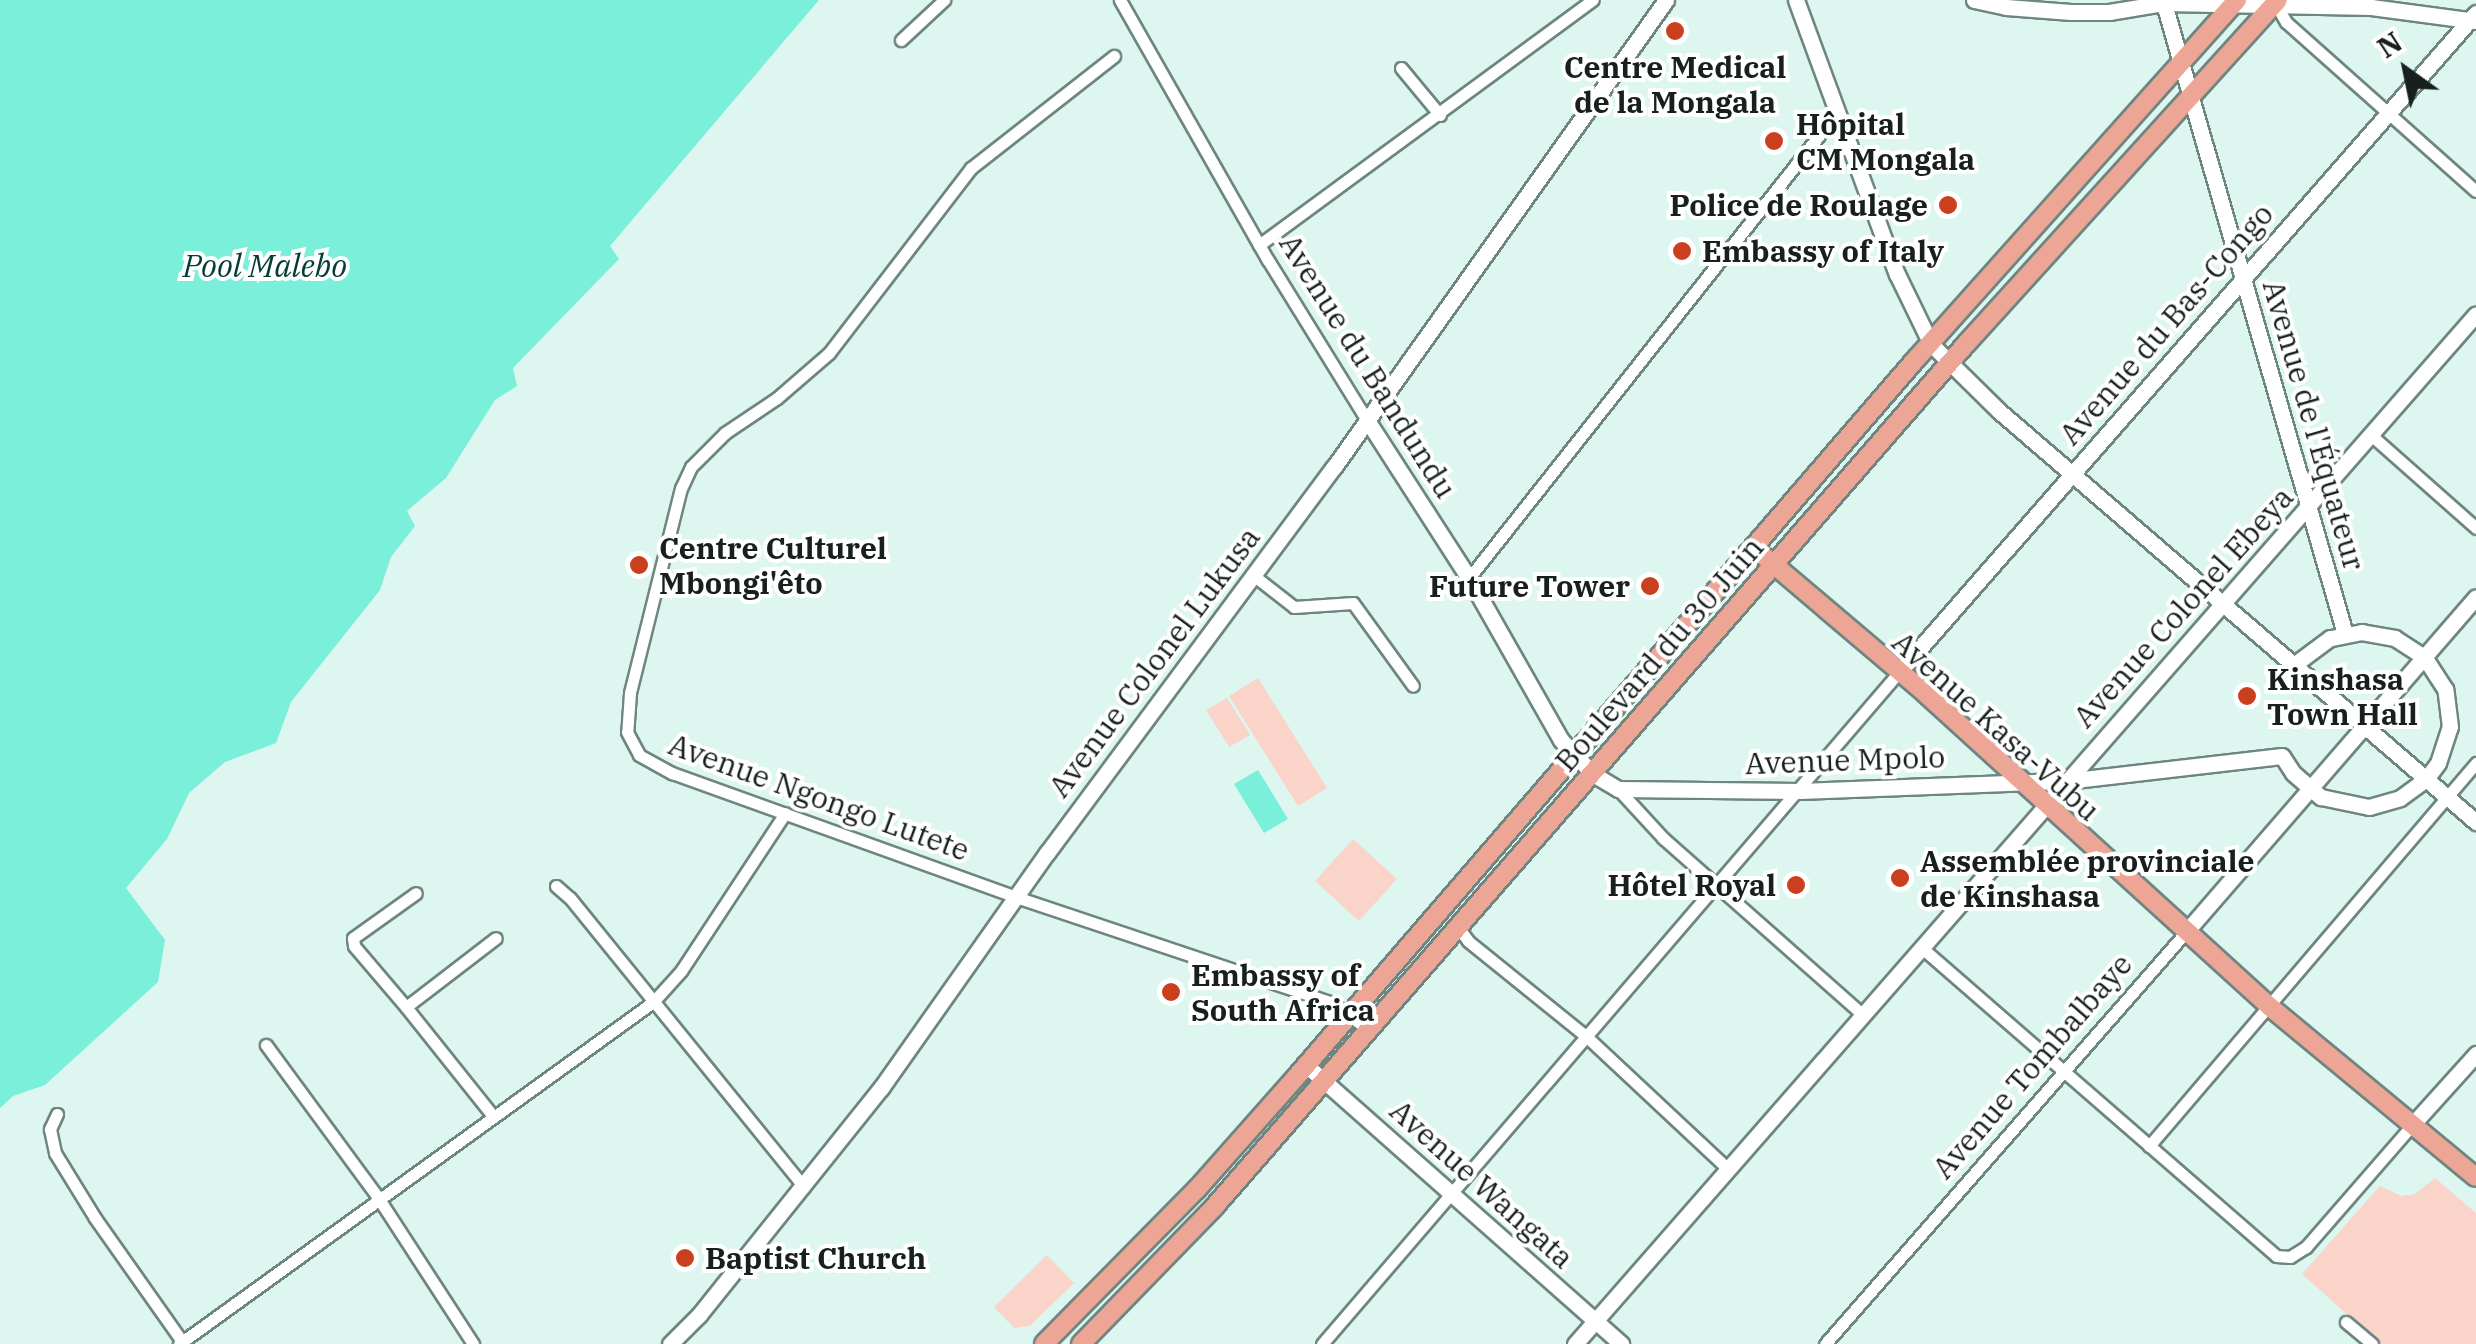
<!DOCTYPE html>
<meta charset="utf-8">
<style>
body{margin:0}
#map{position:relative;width:2476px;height:1344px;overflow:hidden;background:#ddf6f0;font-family:"IBM Plex Serif",serif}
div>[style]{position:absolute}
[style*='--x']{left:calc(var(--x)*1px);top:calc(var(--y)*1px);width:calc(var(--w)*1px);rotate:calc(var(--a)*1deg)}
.green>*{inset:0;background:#fad3c9}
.water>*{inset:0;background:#7aefda}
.roads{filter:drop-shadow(2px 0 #6e8580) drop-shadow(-2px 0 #6e8580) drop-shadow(0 2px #6e8580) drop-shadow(0 -2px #6e8580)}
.street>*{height:11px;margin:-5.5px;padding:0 5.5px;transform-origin:5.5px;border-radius:5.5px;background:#fff}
.secondary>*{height:15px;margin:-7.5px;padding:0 7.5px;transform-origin:7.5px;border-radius:7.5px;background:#fff}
.primary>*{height:18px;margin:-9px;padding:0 9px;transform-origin:9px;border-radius:9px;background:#eda695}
.dots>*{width:28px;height:28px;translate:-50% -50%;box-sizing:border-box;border:5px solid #fff;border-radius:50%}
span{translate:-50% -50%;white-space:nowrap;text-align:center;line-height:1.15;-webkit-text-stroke:8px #fff;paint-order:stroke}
.poi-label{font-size:30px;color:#17201e;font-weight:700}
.left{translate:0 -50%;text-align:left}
.right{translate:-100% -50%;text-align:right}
.street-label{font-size:30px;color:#17201e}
.water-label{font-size:32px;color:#043d36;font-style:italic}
.north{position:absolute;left:2356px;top:20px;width:100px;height:100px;-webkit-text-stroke:8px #fff;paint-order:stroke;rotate:327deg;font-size:28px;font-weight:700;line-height:40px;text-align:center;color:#17201e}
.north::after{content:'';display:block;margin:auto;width:35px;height:45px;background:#17201e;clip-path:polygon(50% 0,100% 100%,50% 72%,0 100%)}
</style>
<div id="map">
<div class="green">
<i style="clip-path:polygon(1258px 678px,1327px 788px,1298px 806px,1229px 696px)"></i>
<i style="clip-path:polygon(1227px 698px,1250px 735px,1229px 747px,1206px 710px)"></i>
<i style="clip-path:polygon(1353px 839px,1397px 879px,1359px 921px,1315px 881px)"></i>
<i style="clip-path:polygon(2435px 1178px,2476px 1213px,2476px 1344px,2380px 1344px,2302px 1274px,2380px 1186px,2401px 1196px,2415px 1194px)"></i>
<i style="clip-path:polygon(1047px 1255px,1074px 1283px,1030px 1326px,1014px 1328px,994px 1307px)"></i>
</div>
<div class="water">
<i style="clip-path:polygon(0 0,819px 0,610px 246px,619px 259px,513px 368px,517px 386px,495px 400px,446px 478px,407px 511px,415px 526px,391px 557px,380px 590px,291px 702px,276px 743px,225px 762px,189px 793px,167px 839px,126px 888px,165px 940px,158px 982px,45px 1085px,13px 1096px,0 1108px)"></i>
<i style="clip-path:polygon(1258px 770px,1288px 819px,1264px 833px,1234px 784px)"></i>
</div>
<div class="roads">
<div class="street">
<i style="--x:1120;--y:0;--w:299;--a:60.4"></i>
<i style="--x:1268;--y:260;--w:188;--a:58.3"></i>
<i style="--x:2275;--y:3;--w:22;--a:60"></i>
<i style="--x:2286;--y:22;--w:254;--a:41.7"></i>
<i style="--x:901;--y:40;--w:59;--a:-42.9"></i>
<i style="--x:1114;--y:56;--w:182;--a:141.9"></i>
<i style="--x:971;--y:168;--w:233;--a:127.5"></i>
<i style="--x:829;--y:353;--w:69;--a:139.1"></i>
<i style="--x:777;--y:398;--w:63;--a:146.1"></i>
<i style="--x:725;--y:433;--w:48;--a:135"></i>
<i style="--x:691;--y:467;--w:23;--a:115"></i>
<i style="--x:681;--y:488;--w:211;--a:104"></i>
<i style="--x:630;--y:693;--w:39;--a:94"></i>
<i style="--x:627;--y:732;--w:26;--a:62"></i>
<i style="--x:639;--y:755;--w:38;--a:29"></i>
<i style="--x:672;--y:773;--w:366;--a:19.8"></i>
<i style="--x:1016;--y:897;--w:333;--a:18.5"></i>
<i style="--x:1332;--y:1003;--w:46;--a:36.1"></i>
<i style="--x:1401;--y:68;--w:61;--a:50.3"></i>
<i style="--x:1259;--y:245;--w:414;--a:-36.3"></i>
<i style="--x:2371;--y:435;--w:140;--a:41.5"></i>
<i style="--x:1253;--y:575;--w:52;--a:38"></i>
<i style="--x:1294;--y:607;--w:59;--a:-3.9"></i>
<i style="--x:1353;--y:603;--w:102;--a:54.1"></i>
<i style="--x:1469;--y:578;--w:592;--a:-51.66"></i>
<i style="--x:1618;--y:789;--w:67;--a:47.4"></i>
<i style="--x:1663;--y:838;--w:266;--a:41.5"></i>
<i style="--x:556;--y:886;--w:18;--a:41"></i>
<i style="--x:570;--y:898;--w:372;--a:51"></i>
<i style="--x:1458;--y:927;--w:17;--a:54"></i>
<i style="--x:1468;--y:941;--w:154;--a:38.9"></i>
<i style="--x:1588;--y:1038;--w:193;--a:43.1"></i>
<i style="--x:1922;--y:948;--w:469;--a:41"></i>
<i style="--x:2276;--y:1256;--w:14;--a:4"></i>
<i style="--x:2290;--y:1257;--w:19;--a:-32"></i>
<i style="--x:2306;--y:1247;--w:162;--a:-49"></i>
<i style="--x:406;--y:1007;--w:80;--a:-130.4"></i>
<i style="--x:354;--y:946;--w:8;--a:-97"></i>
<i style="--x:353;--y:938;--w:77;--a:-35.5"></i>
<i style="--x:266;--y:1045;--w:191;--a:53.7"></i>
<i style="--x:379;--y:1199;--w:173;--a:57"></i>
<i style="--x:57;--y:1114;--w:17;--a:115"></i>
<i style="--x:50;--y:1129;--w:25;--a:78"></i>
<i style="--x:55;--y:1153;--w:76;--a:58.4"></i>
<i style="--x:95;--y:1218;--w:154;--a:54.8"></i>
<i style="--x:493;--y:1116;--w:139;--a:-128.6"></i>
<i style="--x:406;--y:1007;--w:113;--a:-37.5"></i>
<i style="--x:2149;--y:1146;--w:504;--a:-49.51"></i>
<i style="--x:2346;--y:1322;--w:34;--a:40"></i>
<i style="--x:179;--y:1344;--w:584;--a:-35.81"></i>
<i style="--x:653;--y:1002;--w:42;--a:-47.9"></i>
<i style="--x:681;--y:971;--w:189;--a:-56.6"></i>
<i style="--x:1322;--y:1344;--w:886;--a:-49.35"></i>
<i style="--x:1825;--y:1344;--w:546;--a:-48.78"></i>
</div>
<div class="secondary">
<i style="--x:1796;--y:0;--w:292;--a:69.8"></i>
<i style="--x:1897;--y:274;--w:78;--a:64.1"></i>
<i style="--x:1931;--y:344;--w:95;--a:44.6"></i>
<i style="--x:1999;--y:411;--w:630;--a:40.75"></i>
<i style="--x:1974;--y:0;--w:33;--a:12"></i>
<i style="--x:2006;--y:7;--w:65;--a:4.4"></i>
<i style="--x:2071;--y:12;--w:38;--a:0"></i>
<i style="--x:2109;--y:12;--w:56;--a:-9.3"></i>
<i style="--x:2164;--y:3;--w:207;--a:1.1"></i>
<i style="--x:2371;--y:7;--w:106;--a:7.6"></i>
<i style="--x:2163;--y:0;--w:660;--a:73.98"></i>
<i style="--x:1367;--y:420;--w:188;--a:57.2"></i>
<i style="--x:1469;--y:578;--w:186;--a:60.4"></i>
<i style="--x:1561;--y:740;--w:47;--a:46.7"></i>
<i style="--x:1593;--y:774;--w:29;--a:31"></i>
<i style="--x:1618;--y:789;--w:182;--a:0.6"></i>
<i style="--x:1800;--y:791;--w:266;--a:-2.2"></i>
<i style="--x:2066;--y:781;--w:217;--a:-6.6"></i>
<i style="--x:2282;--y:756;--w:20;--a:57"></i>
<i style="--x:2293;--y:773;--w:37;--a:41"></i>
<i style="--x:2321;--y:797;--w:49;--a:11.8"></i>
<i style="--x:2369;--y:807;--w:32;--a:-16"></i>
<i style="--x:2400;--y:798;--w:32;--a:-36"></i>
<i style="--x:2426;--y:779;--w:20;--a:-53"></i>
<i style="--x:2438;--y:763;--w:38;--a:-72"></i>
<i style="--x:2450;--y:727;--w:38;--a:-97"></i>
<i style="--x:2445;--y:689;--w:38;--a:-123"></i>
<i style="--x:2424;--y:657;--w:35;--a:-147"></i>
<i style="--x:2395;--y:638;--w:34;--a:-170"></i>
<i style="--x:2362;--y:632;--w:33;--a:169"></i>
<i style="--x:2330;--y:638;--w:44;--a:143.4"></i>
<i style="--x:1899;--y:672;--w:876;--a:-48.8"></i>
<i style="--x:2185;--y:933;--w:444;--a:-49.1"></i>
<i style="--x:1306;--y:1065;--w:421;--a:41.5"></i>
<i style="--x:2412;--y:1125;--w:96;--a:-48"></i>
<i style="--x:670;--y:1344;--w:41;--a:-45"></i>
<i style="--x:699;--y:1315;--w:291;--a:-51.3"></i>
<i style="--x:881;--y:1088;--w:288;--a:-54.8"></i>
<i style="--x:1047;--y:853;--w:481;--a:-53.4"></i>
<i style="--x:1334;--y:467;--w:573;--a:-54.59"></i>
<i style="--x:1575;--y:1344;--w:1368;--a:-48.82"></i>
</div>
<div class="primary">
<i style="--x:1766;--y:558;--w:209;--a:40.3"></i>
<i style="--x:1925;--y:693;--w:465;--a:42.3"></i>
<i style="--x:2269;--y:1006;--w:268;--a:39.6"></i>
<i style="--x:1044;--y:1344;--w:218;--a:-45.4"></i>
<i style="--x:1197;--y:1189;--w:151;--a:-48.5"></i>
<i style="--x:1297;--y:1076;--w:947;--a:-49.2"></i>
<i style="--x:1916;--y:359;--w:482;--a:-48.2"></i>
<i style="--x:1081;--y:1344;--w:192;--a:-45.8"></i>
<i style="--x:1215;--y:1206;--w:1143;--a:-48.94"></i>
<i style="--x:1966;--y:344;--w:464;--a:-47.8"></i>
</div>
</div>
<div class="dots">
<i style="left:1675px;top:31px;background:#ca401e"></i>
<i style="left:1774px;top:141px;background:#ca401e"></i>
<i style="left:1948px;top:205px;background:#ca401e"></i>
<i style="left:1682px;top:251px;background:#ca401e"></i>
<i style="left:639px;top:565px;background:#ca401e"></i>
<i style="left:1650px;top:586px;background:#ca401e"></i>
<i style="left:2247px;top:696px;background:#ca401e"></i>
<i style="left:1900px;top:878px;background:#ca401e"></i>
<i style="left:1796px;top:885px;background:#ca401e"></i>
<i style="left:1171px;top:992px;background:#ca401e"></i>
<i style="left:685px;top:1258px;background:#ca401e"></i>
</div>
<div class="poi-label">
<span style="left:1675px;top:84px">Centre Medical<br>de la Mongala</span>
<span class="left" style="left:1796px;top:141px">Hôpital<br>CM Mongala</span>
<span class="right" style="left:1928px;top:205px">Police de Roulage</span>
<span class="left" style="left:1702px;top:251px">Embassy of Italy</span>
<span class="left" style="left:659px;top:565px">Centre Culturel<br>Mbongi'êto</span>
<span class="right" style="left:1630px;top:586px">Future Tower</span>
<span class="left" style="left:2267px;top:696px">Kinshasa<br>Town Hall</span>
<span class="left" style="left:1920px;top:878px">Assemblée provinciale<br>de Kinshasa</span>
<span class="right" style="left:1776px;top:885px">Hôtel Royal</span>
<span class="left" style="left:1191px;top:992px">Embassy of<br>South Africa</span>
<span class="left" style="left:705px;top:1258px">Baptist Church</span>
</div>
<div class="street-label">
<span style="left:2166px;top:324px;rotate:-49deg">Avenue du Bas-Congo</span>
<span style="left:1368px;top:366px;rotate:58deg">Avenue du Bandundu</span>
<span style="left:2314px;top:425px;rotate:74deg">Avenue de l'Équateur</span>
<span style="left:2183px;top:607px;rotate:-48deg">Avenue Colonel Ebeya</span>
<span style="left:1659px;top:654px;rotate:-49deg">Boulevard du 30 Juin</span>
<span style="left:1154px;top:662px;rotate:-53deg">Avenue Colonel Lukusa</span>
<span style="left:1996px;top:726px;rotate:42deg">Avenue Kasa-Vubu</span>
<span style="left:1845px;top:760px;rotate:-2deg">Avenue Mpolo</span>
<span style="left:819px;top:797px;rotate:20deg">Avenue Ngongo Lutete</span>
<span style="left:2032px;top:1066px;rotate:-49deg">Avenue Tombalbaye</span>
<span style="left:1482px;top:1184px;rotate:42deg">Avenue Wangata</span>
</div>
<div class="water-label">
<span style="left:265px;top:265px">Pool Malebo</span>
</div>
<div class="north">N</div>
</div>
